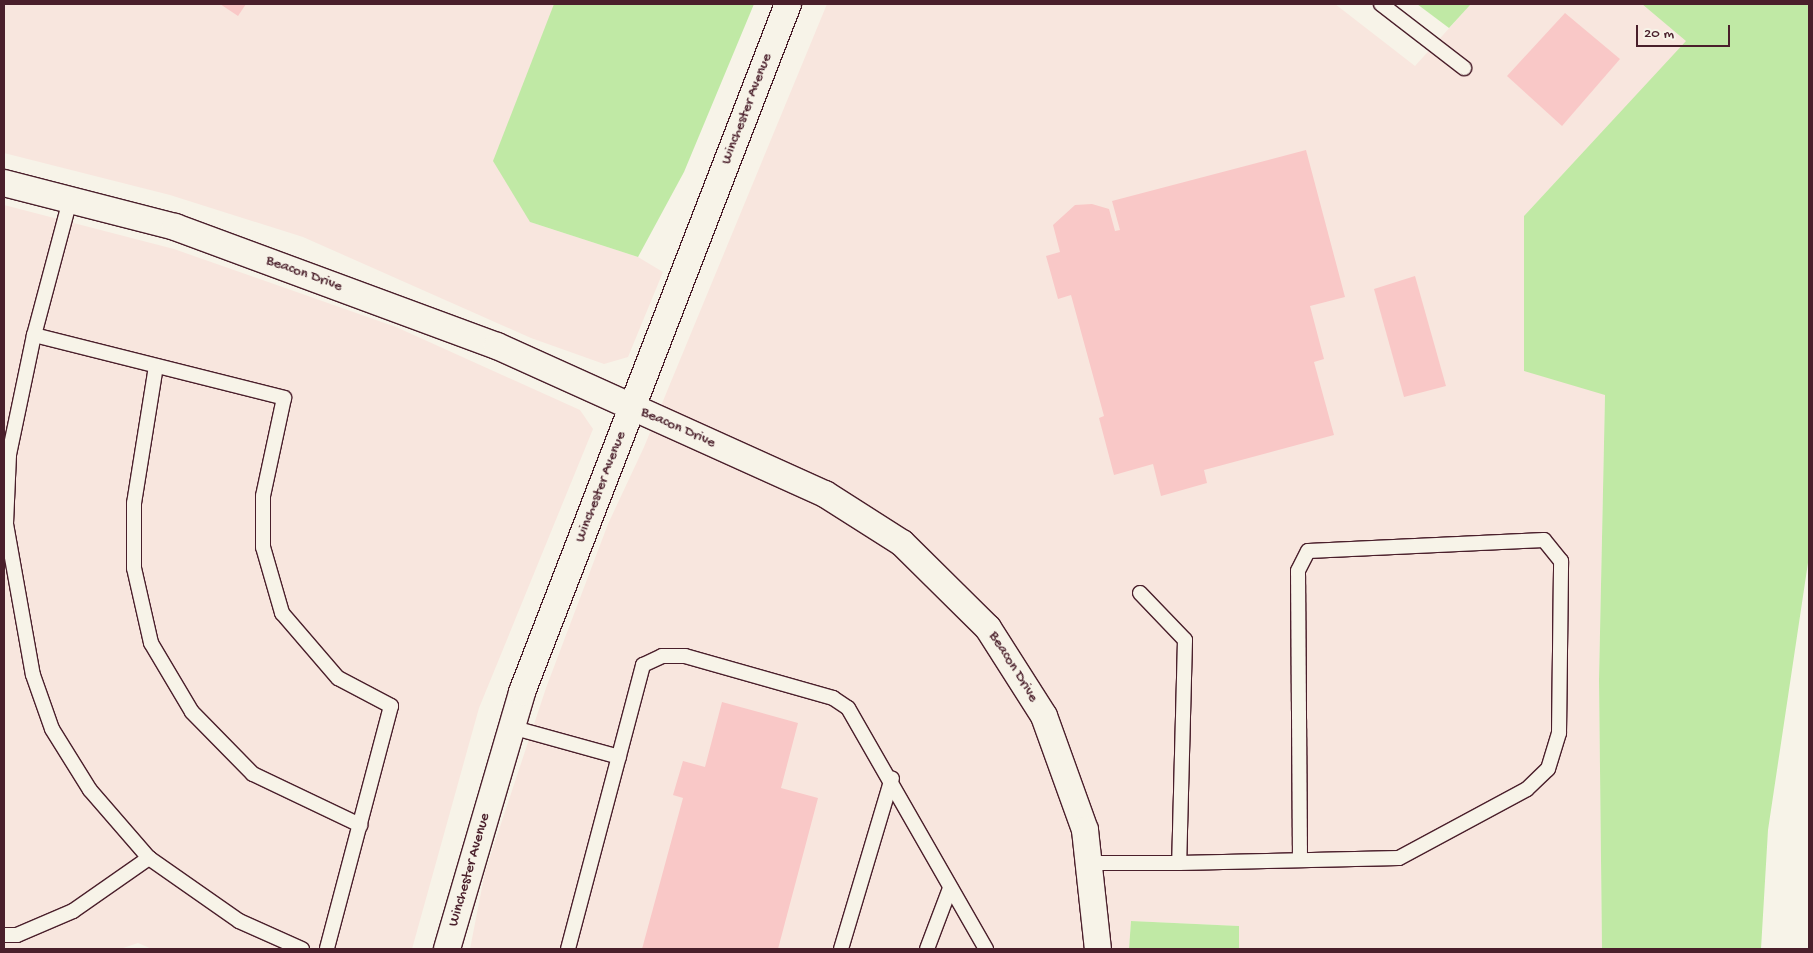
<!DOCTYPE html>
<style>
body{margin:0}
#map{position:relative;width:1813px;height:953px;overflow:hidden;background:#f7f3e8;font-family:"Gochi Hand",sans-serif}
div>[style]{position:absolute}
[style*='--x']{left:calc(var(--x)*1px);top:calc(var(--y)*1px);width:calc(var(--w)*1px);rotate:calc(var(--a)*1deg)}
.built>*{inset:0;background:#f8e6de}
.green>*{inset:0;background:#c0e9a5}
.building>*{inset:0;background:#f9c8c7}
.roads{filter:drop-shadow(1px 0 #4a1f2b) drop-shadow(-1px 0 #4a1f2b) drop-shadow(0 1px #4a1f2b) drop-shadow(0 -1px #4a1f2b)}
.service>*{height:14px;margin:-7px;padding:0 7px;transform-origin:7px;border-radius:7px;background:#f7f3e8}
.minor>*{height:26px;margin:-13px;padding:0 13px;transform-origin:13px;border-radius:13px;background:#f7f3e8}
span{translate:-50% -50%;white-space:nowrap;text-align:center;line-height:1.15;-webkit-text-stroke:4px #f7f3e8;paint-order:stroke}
.street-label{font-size:15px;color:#4a1f2b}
.frame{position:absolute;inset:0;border:5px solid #4a1f2b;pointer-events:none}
.scale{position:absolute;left:1636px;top:25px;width:94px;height:22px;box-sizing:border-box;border:2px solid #4a1f2b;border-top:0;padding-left:6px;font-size:15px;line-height:18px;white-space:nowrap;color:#4a1f2b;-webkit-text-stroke:4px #f7f3e8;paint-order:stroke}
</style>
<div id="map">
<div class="built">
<i style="clip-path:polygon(4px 4px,554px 4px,530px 222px,638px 257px,663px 272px,628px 357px,604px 364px,531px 338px,303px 237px,170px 195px,4px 153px)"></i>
<i style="clip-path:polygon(827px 4px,1335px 4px,1415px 66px,1471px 4px,1642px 4px,1687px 41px,1524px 216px,1605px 394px,1599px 680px,1602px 949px,1239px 949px,1239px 926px,1131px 921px,1129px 949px,470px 949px,485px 872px,546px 688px,608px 524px,644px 447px)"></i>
<i style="clip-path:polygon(4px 205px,174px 249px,396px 327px,580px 410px,593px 429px,479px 708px,412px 949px,152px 949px,138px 943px,120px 949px,4px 949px)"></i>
</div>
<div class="green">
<i style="clip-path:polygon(554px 4px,754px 4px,684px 172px,638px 257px,530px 222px,493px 161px)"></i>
<i style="clip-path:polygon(1417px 4px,1471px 4px,1449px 28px)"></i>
<i style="clip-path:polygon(1642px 4px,1809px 4px,1809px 556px,1768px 830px,1761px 949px,1602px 949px,1599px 680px,1605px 395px,1524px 371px,1524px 216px,1686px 41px)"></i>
<i style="clip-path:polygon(1131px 921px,1239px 926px,1239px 949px,1129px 949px)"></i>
</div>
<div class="building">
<i style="clip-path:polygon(220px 4px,246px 4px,238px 16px)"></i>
<i style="clip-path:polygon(1565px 13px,1620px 59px,1562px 126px,1507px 76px)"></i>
<i style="clip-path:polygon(1306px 150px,1345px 297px,1310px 306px,1324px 359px,1314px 362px,1334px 435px,1204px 470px,1207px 483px,1161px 496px,1153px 464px,1114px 475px,1099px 418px,1104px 416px,1071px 295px,1058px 299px,1046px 256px,1060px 252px,1053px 225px,1075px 205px,1092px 204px,1109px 209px,1115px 231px,1120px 230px,1112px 201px)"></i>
<i style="clip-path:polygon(1415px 276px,1446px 386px,1404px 397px,1374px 289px)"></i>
<i style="clip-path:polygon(722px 702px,798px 723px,781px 788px,818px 798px,778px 949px,642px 949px,683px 798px,673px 795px,683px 761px,705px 767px)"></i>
</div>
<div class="roads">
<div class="service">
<i style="--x:1381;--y:4;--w:105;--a:37.6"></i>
<i style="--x:70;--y:200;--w:140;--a:104.9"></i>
<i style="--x:34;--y:335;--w:123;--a:101.8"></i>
<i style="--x:9;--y:455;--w:69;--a:92.5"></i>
<i style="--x:6;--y:524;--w:153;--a:79.9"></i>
<i style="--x:33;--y:675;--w:57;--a:70.6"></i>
<i style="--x:52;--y:729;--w:72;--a:58.1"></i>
<i style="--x:90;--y:790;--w:90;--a:49.1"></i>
<i style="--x:149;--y:858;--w:110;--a:35"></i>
<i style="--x:239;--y:921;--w:69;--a:24"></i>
<i style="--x:34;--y:335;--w:258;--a:14.1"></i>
<i style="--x:284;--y:398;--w:100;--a:102.1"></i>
<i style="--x:263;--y:496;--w:51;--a:90"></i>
<i style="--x:263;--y:547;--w:69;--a:73.9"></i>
<i style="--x:282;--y:613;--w:86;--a:49.3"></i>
<i style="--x:338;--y:678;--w:60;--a:27.8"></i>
<i style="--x:391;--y:706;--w:251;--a:104.8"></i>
<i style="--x:156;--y:366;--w:139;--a:99.1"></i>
<i style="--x:134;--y:503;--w:65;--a:90"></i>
<i style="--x:134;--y:568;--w:77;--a:77.2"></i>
<i style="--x:151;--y:643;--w:80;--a:59.3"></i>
<i style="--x:192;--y:712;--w:87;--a:45.5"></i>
<i style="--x:253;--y:774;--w:119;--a:25.5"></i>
<i style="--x:1140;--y:593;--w:65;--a:46.2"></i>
<i style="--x:1185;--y:640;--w:223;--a:91.5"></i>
<i style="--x:511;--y:727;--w:112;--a:15.5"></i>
<i style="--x:1088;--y:863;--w:91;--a:0"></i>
<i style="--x:1179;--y:863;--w:220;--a:-1.3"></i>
<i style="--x:1399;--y:858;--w:145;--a:-28.3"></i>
<i style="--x:1527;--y:789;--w:29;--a:-44"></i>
<i style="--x:1548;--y:769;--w:38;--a:-73"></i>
<i style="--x:1559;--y:733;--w:172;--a:-89.3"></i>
<i style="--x:1561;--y:561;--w:27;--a:-129"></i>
<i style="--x:1544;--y:540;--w:236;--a:177.3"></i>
<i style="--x:1308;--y:551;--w:22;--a:117"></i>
<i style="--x:1298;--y:571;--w:289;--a:89.6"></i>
<i style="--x:4;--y:935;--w:13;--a:0"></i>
<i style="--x:17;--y:935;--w:61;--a:-23.2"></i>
<i style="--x:73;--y:911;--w:93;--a:-34.9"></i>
<i style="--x:568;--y:949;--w:294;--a:-75.2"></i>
<i style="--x:643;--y:665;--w:21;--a:-25"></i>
<i style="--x:662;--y:656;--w:23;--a:0"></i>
<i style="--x:685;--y:656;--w:154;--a:15.8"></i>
<i style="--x:833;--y:698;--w:18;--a:34"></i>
<i style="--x:848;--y:708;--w:278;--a:60.2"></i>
<i style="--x:841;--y:949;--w:178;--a:-73.4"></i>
<i style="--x:927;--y:949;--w:65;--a:-69.3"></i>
</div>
<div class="minor">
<i style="--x:4;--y:183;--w:177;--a:14.4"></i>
<i style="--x:175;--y:227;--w:343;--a:20.3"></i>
<i style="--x:497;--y:346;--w:360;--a:24.3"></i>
<i style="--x:825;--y:494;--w:91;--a:32.5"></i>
<i style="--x:902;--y:543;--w:121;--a:44.7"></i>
<i style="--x:988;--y:628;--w:104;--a:57.5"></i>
<i style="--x:1044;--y:716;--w:121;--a:70.2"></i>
<i style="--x:1085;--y:830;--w:120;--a:83.8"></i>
<i style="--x:447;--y:949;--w:268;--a:-73.7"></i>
<i style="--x:522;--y:692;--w:738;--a:-68.86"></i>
</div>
</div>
<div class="street-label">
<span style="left:747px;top:109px;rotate:-69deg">Winchester Avenue</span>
<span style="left:304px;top:274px;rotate:20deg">Beacon Drive</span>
<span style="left:678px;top:428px;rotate:24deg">Beacon Drive</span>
<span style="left:601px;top:487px;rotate:-69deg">Winchester Avenue</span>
<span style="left:1013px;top:667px;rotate:58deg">Beacon Drive</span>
<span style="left:470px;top:870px;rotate:-74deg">Winchester Avenue</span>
</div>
<div class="frame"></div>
<div class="scale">20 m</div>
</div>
